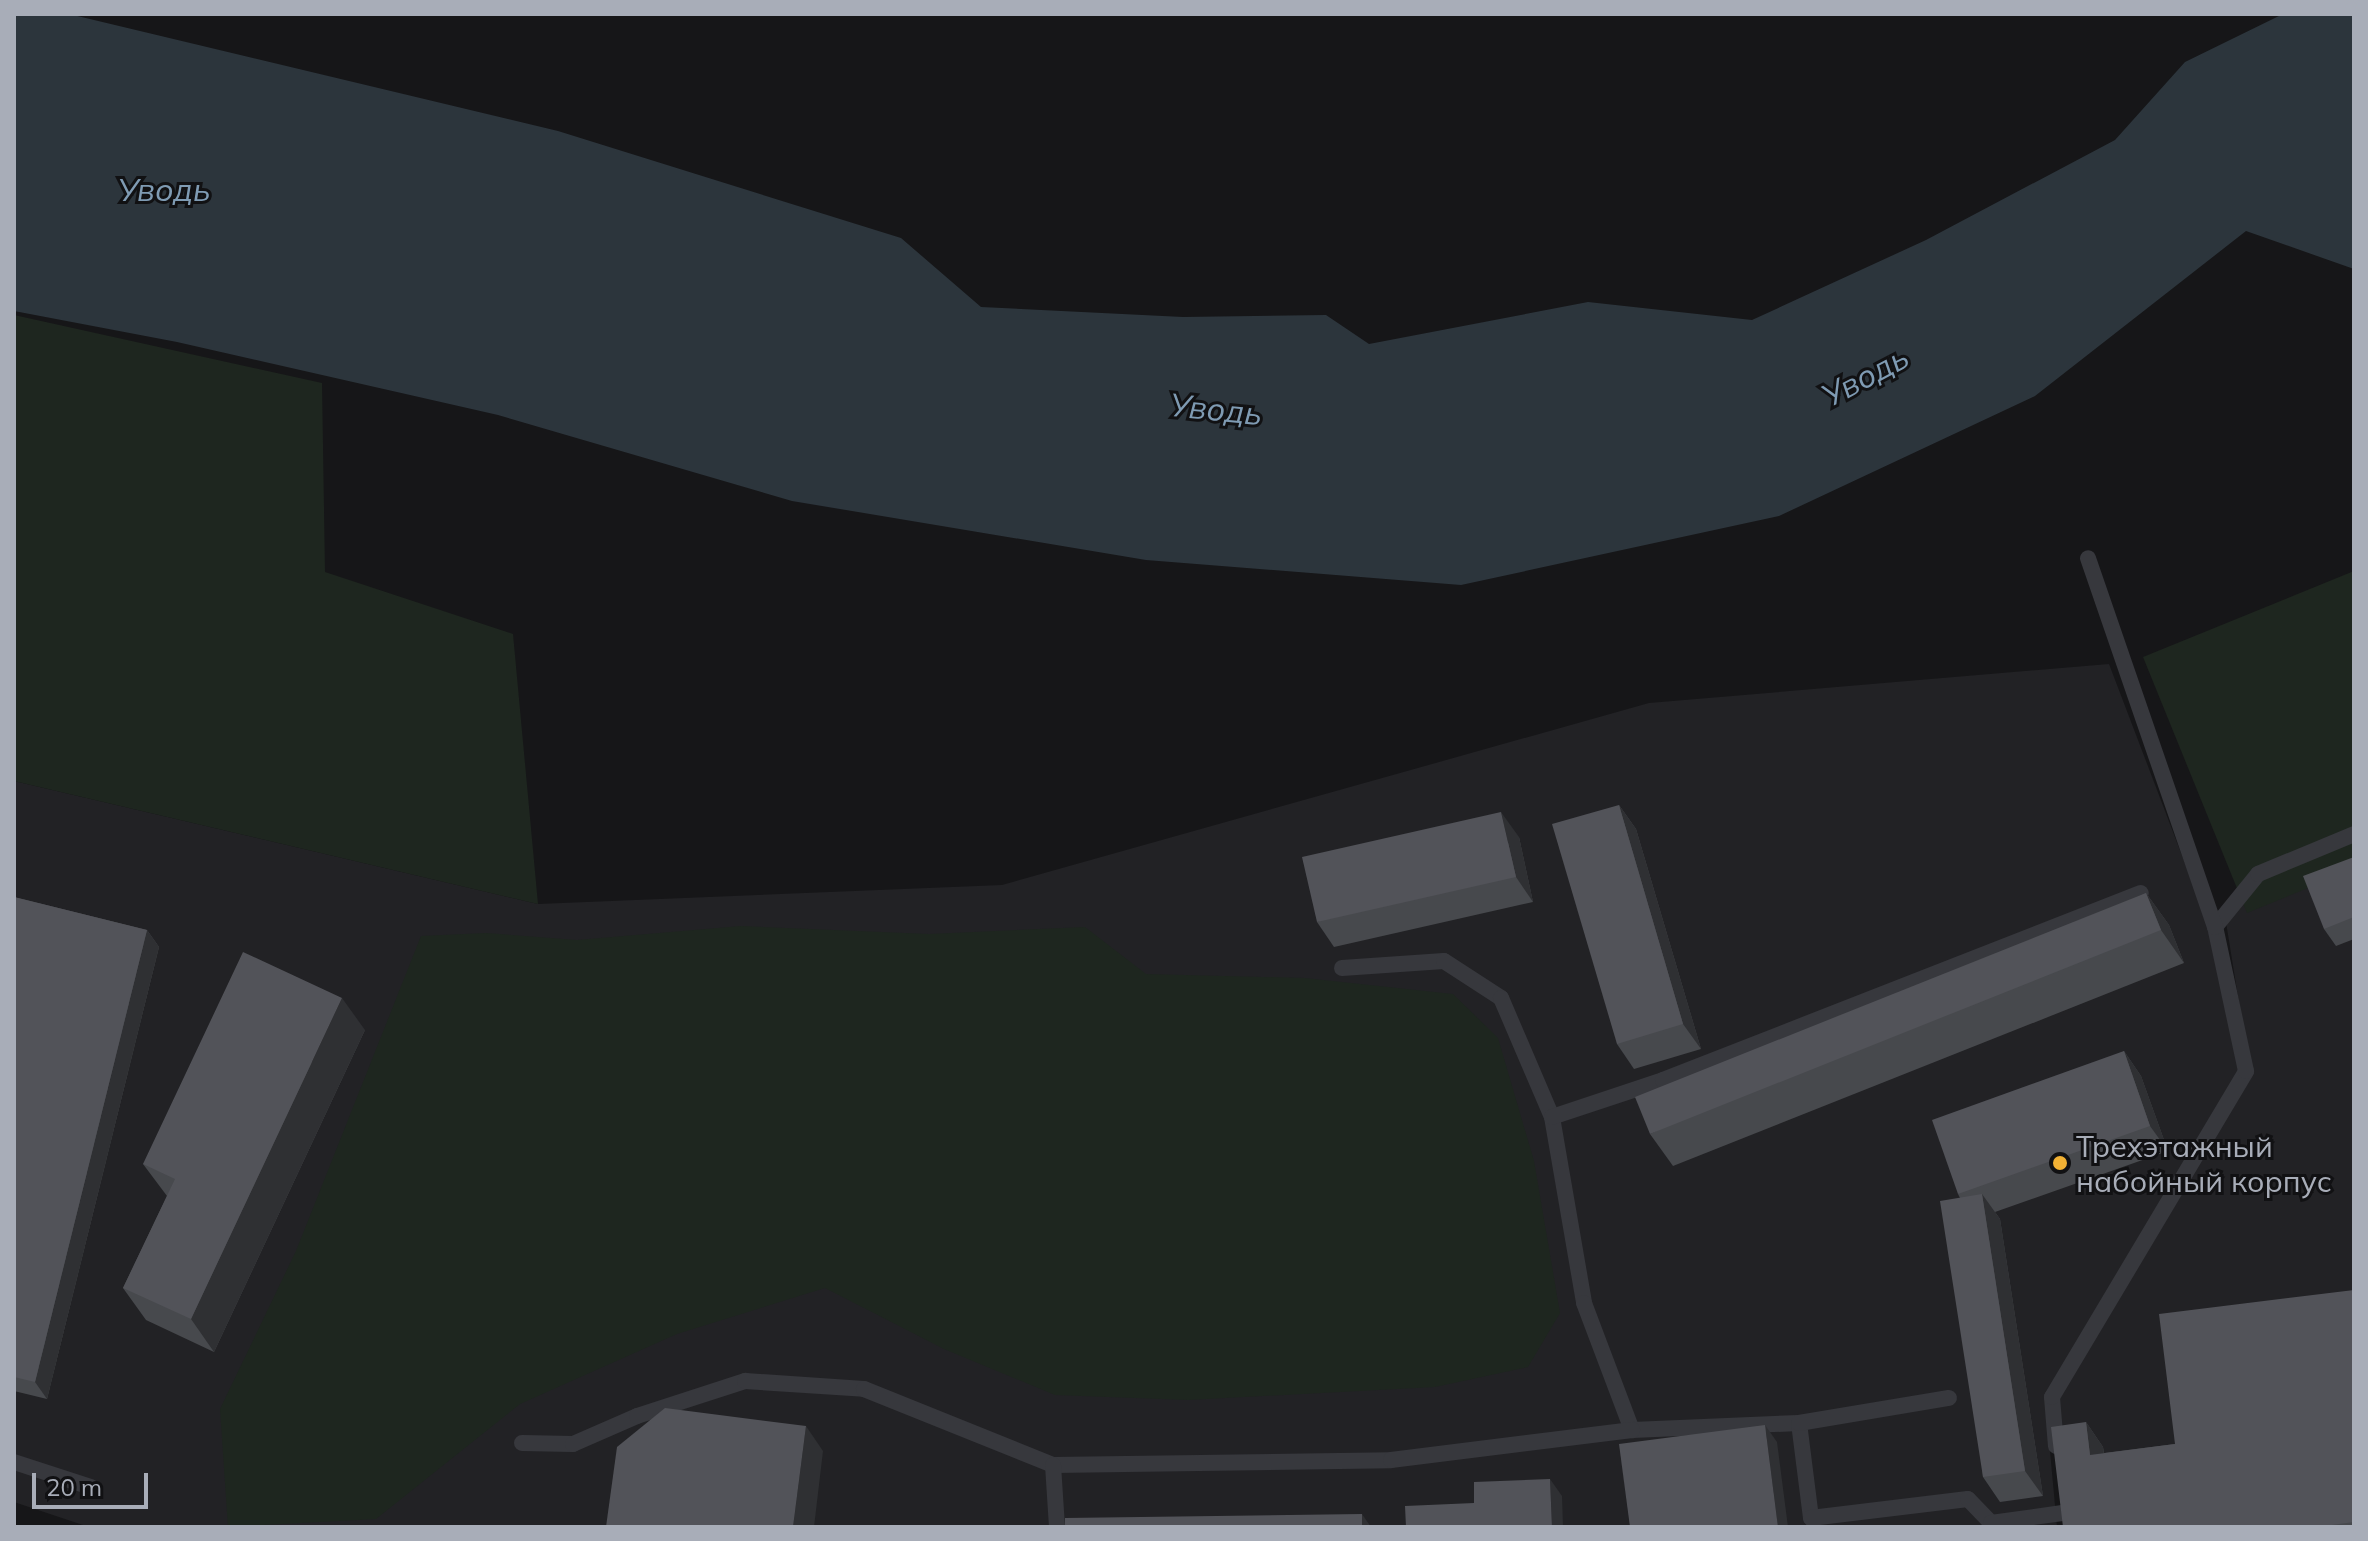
<!DOCTYPE html>
<meta charset="utf-8">
<style>
body{margin:0}
#map{position:relative;width:2368px;height:1541px;overflow:hidden;background:#161618;font-family:Mulish,sans-serif}
div>[style]{position:absolute}
[style*='--x']{left:calc(var(--x)*1px);top:calc(var(--y)*1px);width:calc(var(--w)*1px);rotate:calc(var(--a)*1deg)}
.built>*{inset:0;background:#222225}
.green>*{inset:0;background:#1e261f}
.water>*{inset:0;background:#2c353c}
.service>*{height:16px;margin:-8px;padding:0 8px;transform-origin:8px;border-radius:8px;background:#37383d}
.wall>*{inset:0;background:#47494d}
.shaded-wall>*{inset:0;background:#2f3033}
.building>*{inset:0;background:#525359}
.dots>*{width:22px;height:22px;translate:-50% -50%;box-sizing:border-box;border:4px solid #111113;border-radius:50%}
span{translate:-50% -50%;white-space:nowrap;text-align:center;line-height:1.15;-webkit-text-stroke:6px #111113;paint-order:stroke}
.poi-label{font-size:30px;color:#a8adb8}
.left{translate:0 -50%;text-align:left}
.water-label{font-size:32px;color:#7f9bb3;font-style:italic}
.frame{position:absolute;inset:0;border:16px solid #a8adb8;pointer-events:none}
.scale{position:absolute;left:32px;top:1473px;width:116px;height:36px;box-sizing:border-box;border:4px solid #a8adb8;border-top:0;padding-left:10px;font-size:24px;line-height:28px;white-space:nowrap;color:#a8adb8;-webkit-text-stroke:6px #111113;paint-order:stroke}
</style>
<div id="map">
<div class="built">
<i style="clip-path:polygon(2109px 664px,2210px 929px,2239px 1073px,2045px 1397px,2057px 1527px,89px 1527px,14px 1502px,14px 781px,538px 904px,1002px 885px,1649px 703px)"></i>
<i style="clip-path:polygon(2354px 808px,2354px 1527px,2070px 1527px,2058px 1394px,2251px 1077px,2225px 916px)"></i>
</div>
<div class="green">
<i style="clip-path:polygon(14px 315px,322px 383px,325px 572px,513px 634px,538px 904px,14px 781px)"></i>
<i style="clip-path:polygon(2354px 571px,2354px 869px,2247px 913px,2143px 657px)"></i>
<i style="clip-path:polygon(741px 926px,929px 934px,1085px 927px,1146px 974px,1305px 978px,1453px 994px,1498px 1038px,1534px 1161px,1560px 1313px,1528px 1367px,1435px 1387px,1188px 1400px,1055px 1395px,944px 1349px,825px 1288px,677px 1334px,520px 1404px,376px 1519px,228px 1527px,220px 1409px,296px 1251px,421px 936px,486px 933px,577px 940px)"></i>
</div>
<div class="water">
<i style="clip-path:polygon(14px 14px,69px 14px,558px 131px,901px 238px,981px 307px,1183px 317px,1326px 315px,1369px 344px,1588px 302px,1752px 320px,1926px 240px,2115px 140px,2185px 62px,2283px 14px,2354px 14px,2354px 269px,2246px 231px,2035px 396px,1779px 516px,1461px 585px,1146px 560px,792px 501px,498px 415px,177px 342px,14px 311px)"></i>
</div>
<div class="service">
<i style="--x:2215;--y:927;--w:68;--a:-50.9"></i>
<i style="--x:2258;--y:874;--w:104;--a:-22.6"></i>
<i style="--x:1342;--y:968;--w:102;--a:-3.9"></i>
<i style="--x:1444;--y:961;--w:68;--a:33"></i>
<i style="--x:1501;--y:998;--w:129;--a:66.8"></i>
<i style="--x:1552;--y:1117;--w:189;--a:80.2"></i>
<i style="--x:1584;--y:1303;--w:136;--a:69.3"></i>
<i style="--x:1632;--y:1430;--w:167;--a:-2.4"></i>
<i style="--x:1799;--y:1423;--w:96;--a:82.8"></i>
<i style="--x:1811;--y:1518;--w:158;--a:-6.9"></i>
<i style="--x:1968;--y:1499;--w:33;--a:46"></i>
<i style="--x:1991;--y:1523;--w:72;--a:-8"></i>
<i style="--x:1552;--y:1117;--w:117;--a:-18.4"></i>
<i style="--x:1663;--y:1080;--w:513;--a:-21.37"></i>
<i style="--x:1799;--y:1423;--w:152;--a:-9.5"></i>
<i style="--x:522;--y:1443;--w:51;--a:1.1"></i>
<i style="--x:573;--y:1444;--w:70;--a:-23.6"></i>
<i style="--x:637;--y:1416;--w:114;--a:-18"></i>
<i style="--x:745;--y:1381;--w:119;--a:3.8"></i>
<i style="--x:864;--y:1389;--w:204;--a:21.9"></i>
<i style="--x:1053;--y:1465;--w:338;--a:-0.8"></i>
<i style="--x:1391;--y:1460;--w:243;--a:-7.1"></i>
<i style="--x:2056;--y:1446;--w:49;--a:-94.7"></i>
<i style="--x:2052;--y:1397;--w:379;--a:-59.2"></i>
<i style="--x:2246;--y:1071;--w:147;--a:-102.1"></i>
<i style="--x:2215;--y:927;--w:390;--a:-109"></i>
<i style="--x:14;--y:1462;--w:81;--a:18"></i>
<i style="--x:1053;--y:1465;--w:62;--a:86.3"></i>
</div>
<div class="wall">
<i style="clip-path:polygon(1619px 805px,1636px 829px,1701px 1049px,1634px 1069px,1617px 1044px)"></i>
<i style="clip-path:polygon(1519px 837px,1533px 902px,1334px 947px,1317px 922px)"></i>
<i style="clip-path:polygon(2354px 857px,2354px 939px,2336px 946px,2324px 929px)"></i>
<i style="clip-path:polygon(2146px 893px,2169px 925px,2184px 963px,1673px 1166px,1650px 1134px)"></i>
<i style="clip-path:polygon(14px 897px,147px 930px,159px 947px,47px 1399px,14px 1391px)"></i>
<i style="clip-path:polygon(365px 1030px,214px 1352px,146px 1320px,123px 1288px,167px 1196px,143px 1164px)"></i>
<i style="clip-path:polygon(2124px 1051px,2141px 1076px,2168px 1151px,1995px 1212px,2000px 1219px,2043px 1496px,2000px 1502px,1983px 1477px,1960px 1198px,1958px 1194px)"></i>
<i style="clip-path:polygon(2354px 1290px,2354px 1527px,2063px 1527px,2086px 1422px,2103px 1447px,2104px 1453px,2175px 1444px)"></i>
</div>
<div class="shaded-wall">
<i style="clip-path:polygon(1619px 805px,1636px 829px,1701px 1049px,1683px 1024px)"></i>
<i style="clip-path:polygon(1501px 812px,1519px 837px,1533px 902px,1516px 877px)"></i>
<i style="clip-path:polygon(2146px 893px,2169px 925px,2184px 963px,2161px 930px)"></i>
<i style="clip-path:polygon(147px 930px,159px 947px,47px 1399px,35px 1382px)"></i>
<i style="clip-path:polygon(342px 998px,365px 1030px,214px 1352px,191px 1319px)"></i>
<i style="clip-path:polygon(2124px 1051px,2141px 1076px,2168px 1151px,2150px 1126px)"></i>
<i style="clip-path:polygon(1982px 1194px,2000px 1219px,2043px 1496px,2025px 1471px)"></i>
<i style="clip-path:polygon(2086px 1422px,2103px 1447px,2107px 1480px,2090px 1455px)"></i>
<i style="clip-path:polygon(1765px 1425px,1777px 1442px,1788px 1527px,1778px 1527px)"></i>
<i style="clip-path:polygon(806px 1426px,823px 1451px,814px 1527px,793px 1527px)"></i>
<i style="clip-path:polygon(1550px 1479px,1562px 1496px,1563px 1527px,1552px 1527px)"></i>
<i style="clip-path:polygon(1362px 1514px,1371px 1527px,1362px 1527px)"></i>
</div>
<div class="building">
<i style="clip-path:polygon(1619px 805px,1683px 1024px,1617px 1044px,1552px 824px)"></i>
<i style="clip-path:polygon(1501px 812px,1516px 877px,1317px 922px,1302px 857px)"></i>
<i style="clip-path:polygon(2354px 857px,2354px 917px,2324px 929px,2303px 876px)"></i>
<i style="clip-path:polygon(2146px 893px,2161px 930px,1650px 1134px,1635px 1097px)"></i>
<i style="clip-path:polygon(14px 897px,147px 930px,35px 1382px,14px 1377px)"></i>
<i style="clip-path:polygon(243px 952px,342px 998px,191px 1319px,123px 1288px,175px 1179px,143px 1164px)"></i>
<i style="clip-path:polygon(2124px 1051px,2150px 1126px,1958px 1194px,1932px 1120px)"></i>
<i style="clip-path:polygon(1982px 1194px,2025px 1471px,1983px 1477px,1940px 1201px)"></i>
<i style="clip-path:polygon(2354px 1290px,2354px 1522px,2317px 1527px,2063px 1527px,2051px 1427px,2086px 1422px,2090px 1455px,2175px 1444px,2159px 1314px)"></i>
<i style="clip-path:polygon(665px 1408px,806px 1426px,793px 1527px,606px 1527px,617px 1447px)"></i>
<i style="clip-path:polygon(1765px 1425px,1778px 1527px,1630px 1527px,1619px 1444px)"></i>
<i style="clip-path:polygon(1550px 1479px,1552px 1527px,1406px 1527px,1405px 1506px,1474px 1503px,1474px 1482px)"></i>
<i style="clip-path:polygon(1362px 1514px,1362px 1527px,1065px 1527px,1065px 1518px)"></i>
</div>
<div class="dots">
<i style="left:2060px;top:1163px;background:#f2b134"></i>
</div>
<div class="poi-label">
<span class="left" style="left:2076px;top:1163px">Трехэтажный<br>набойный корпус</span>
</div>
<div class="water-label">
<span style="left:164px;top:189px">Уводь</span>
<span style="left:1865px;top:376px;rotate:-28deg">Уводь</span>
<span style="left:1216px;top:409px;rotate:6deg">Уводь</span>
</div>
<div class="frame"></div>
<div class="scale">20 m</div>
</div>
